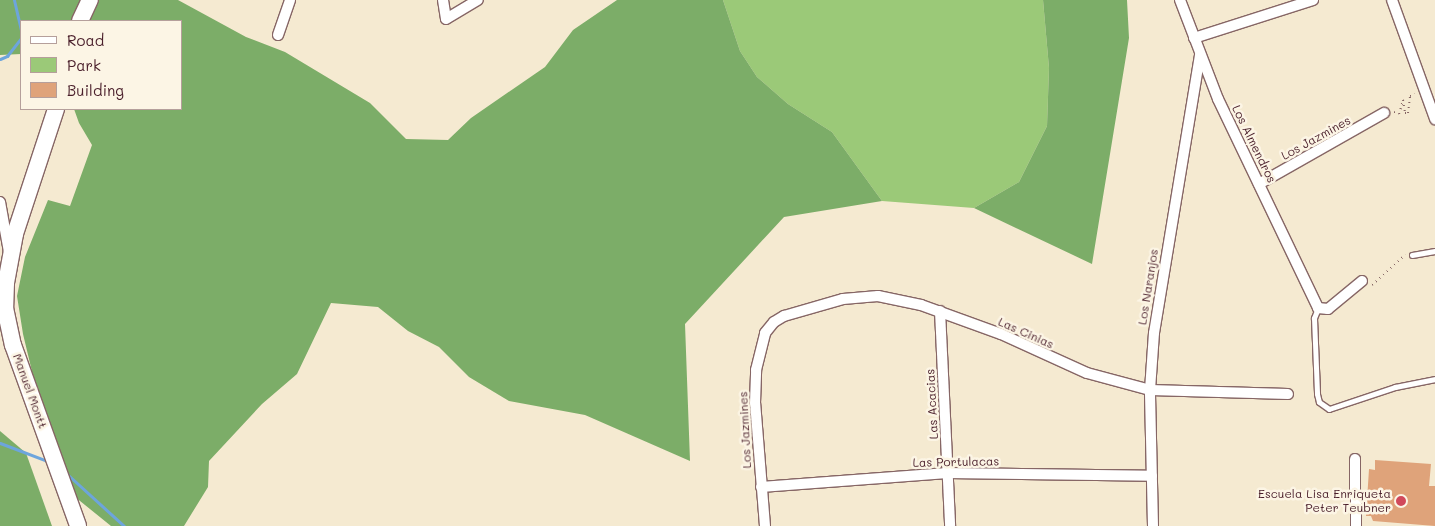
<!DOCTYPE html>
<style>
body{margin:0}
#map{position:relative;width:1435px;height:526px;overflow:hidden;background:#f5ead1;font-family:Mali,sans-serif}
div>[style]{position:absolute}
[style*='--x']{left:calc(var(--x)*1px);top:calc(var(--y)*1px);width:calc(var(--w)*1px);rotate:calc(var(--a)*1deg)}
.green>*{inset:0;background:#9bc978}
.forest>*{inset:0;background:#7cad68}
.stream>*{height:3px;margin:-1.5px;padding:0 1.5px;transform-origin:1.5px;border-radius:1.5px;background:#6da5dc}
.building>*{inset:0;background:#dfa37a}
.path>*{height:2px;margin-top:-1px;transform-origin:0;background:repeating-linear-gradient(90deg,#866665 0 1px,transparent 0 5px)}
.roads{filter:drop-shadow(1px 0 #866665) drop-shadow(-1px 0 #866665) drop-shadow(0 1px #866665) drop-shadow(0 -1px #866665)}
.service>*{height:5px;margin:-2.5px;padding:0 2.5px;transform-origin:2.5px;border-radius:2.5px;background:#fff}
.minor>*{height:10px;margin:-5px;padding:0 5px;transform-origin:5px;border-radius:5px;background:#fff}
.primary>*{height:16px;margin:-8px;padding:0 8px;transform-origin:8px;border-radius:8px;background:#fff}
.dots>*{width:14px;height:14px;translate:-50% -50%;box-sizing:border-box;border:2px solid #fcf5e5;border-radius:50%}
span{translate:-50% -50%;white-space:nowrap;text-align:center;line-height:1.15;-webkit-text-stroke:5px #fcf5e5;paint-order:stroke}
.street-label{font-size:12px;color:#4a1f2b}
.poi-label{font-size:12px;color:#4a1f2b}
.right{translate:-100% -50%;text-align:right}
.legend{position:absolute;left:20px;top:20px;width:162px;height:90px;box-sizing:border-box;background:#fcf5e5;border:1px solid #b59f9b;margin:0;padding:6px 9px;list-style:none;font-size:15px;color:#4a1f2b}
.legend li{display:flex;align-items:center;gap:10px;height:25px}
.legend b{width:25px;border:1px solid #b59f9b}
</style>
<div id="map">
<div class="green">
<i style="clip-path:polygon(723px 0,1043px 0,1049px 68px,1047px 126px,1019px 182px,974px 208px,882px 201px,832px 132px,788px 104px,757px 77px,740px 51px)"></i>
</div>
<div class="forest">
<i style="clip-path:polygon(0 0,178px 0,246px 37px,285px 52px,370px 103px,406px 139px,448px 140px,471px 118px,545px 67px,573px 30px,617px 0,723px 0,740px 51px,757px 77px,788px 104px,832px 132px,882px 201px,784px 217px,685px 324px,690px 461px,585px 415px,509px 401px,469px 377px,439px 347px,408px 331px,378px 307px,331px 303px,297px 374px,262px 404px,209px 461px,208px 487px,184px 526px,111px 526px,59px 484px,23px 334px,17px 296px,25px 257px,48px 200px,70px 206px,92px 145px,79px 123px,74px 109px,181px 109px,181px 21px,21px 21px,21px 54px,0 55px)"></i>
<i style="clip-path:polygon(1043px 0,1127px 0,1129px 38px,1092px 264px,974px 208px,1019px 182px,1047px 126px,1049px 68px)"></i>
<i style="clip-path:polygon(0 431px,26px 453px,52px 526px,0 526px)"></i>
</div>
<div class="stream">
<i style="--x:14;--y:0;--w:31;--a:77"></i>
<i style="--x:0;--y:59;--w:8;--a:-23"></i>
<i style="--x:7;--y:56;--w:23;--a:-52"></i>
<i style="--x:0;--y:443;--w:53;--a:20.8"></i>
<i style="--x:67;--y:474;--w:77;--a:42.4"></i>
</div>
<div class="building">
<i style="clip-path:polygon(1375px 460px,1431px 464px,1429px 486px,1435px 486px,1435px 526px,1373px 521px,1371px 516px,1366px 516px,1369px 469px,1375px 470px)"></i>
</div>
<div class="path">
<i style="--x:1394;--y:112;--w:5;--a:22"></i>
<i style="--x:1399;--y:114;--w:15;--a:-74"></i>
<i style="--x:1403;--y:100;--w:13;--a:81"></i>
<i style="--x:1405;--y:113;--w:3;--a:0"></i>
<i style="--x:1408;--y:113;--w:17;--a:-83"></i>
<i style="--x:1410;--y:96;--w:5;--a:-22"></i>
<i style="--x:1372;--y:285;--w:45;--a:-42.3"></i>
</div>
<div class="roads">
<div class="service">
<i style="--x:1412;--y:255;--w:23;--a:-10"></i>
<i style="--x:1318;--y:308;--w:11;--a:112"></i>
<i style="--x:1314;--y:318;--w:76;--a:87.7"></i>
<i style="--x:1317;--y:394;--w:8;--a:76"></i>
<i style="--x:1319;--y:402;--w:12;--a:35"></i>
<i style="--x:1329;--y:409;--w:70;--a:-18.4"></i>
<i style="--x:1395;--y:387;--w:41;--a:-11.3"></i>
</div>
<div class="minor">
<i style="--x:443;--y:0;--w:19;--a:81"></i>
<i style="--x:446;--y:19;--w:37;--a:-31"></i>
<i style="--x:1180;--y:0;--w:106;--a:69"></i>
<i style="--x:1218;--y:99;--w:232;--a:64.4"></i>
<i style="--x:1318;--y:308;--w:10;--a:6"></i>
<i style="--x:1328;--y:309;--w:44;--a:-39.5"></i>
<i style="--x:1392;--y:0;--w:127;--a:70.1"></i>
<i style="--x:278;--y:35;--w:37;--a:-71"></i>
<i style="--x:1194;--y:38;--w:125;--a:-17.7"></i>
<i style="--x:1259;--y:184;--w:144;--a:-29.6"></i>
<i style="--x:0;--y:202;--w:51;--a:79.8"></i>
<i style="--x:940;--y:311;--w:215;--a:87.3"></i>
<i style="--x:1355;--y:459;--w:67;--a:89.1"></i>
<i style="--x:761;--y:487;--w:187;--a:-4.3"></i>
<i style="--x:947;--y:473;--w:205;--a:0.8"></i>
<i style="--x:765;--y:526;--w:123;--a:-94.6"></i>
<i style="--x:755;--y:403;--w:33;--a:-88"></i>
<i style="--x:756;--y:370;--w:38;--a:-76"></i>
<i style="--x:765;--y:333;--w:14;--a:-51"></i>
<i style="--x:774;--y:322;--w:12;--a:-31"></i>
<i style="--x:784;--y:316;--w:61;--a:-16.1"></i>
<i style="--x:843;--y:299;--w:35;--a:-5"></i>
<i style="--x:878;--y:296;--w:44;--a:11.8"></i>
<i style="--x:921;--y:305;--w:85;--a:19.9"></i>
<i style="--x:1001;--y:334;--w:94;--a:24.4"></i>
<i style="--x:1087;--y:373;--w:65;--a:15.1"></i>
<i style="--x:1150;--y:390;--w:138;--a:1.7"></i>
<i style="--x:1153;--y:526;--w:136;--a:-91.3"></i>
<i style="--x:1150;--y:390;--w:57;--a:-86"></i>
<i style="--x:1154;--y:333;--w:283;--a:-80.6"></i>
</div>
<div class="primary">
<i style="--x:80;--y:21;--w:23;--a:-65"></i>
<i style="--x:56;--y:109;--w:132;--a:108.2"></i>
<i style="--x:15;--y:234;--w:50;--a:100.4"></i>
<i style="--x:6;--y:283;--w:25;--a:92"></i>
<i style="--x:5;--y:308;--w:38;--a:78"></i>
<i style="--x:13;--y:345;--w:192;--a:70.2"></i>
</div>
</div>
<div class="dots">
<i style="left:1401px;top:501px;background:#d1495b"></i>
</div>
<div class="street-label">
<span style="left:1316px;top:138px;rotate:-29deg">Los Jazmines</span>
<span style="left:1254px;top:144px;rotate:64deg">Los Almendros</span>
<span style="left:1148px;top:287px;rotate:-81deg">Los Naranjos</span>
<span style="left:1026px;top:333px;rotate:24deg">Las Cinias</span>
<span style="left:30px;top:391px;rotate:70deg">Manuel Montt</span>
<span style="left:932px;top:404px;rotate:-93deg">Las Acacias</span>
<span style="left:745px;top:430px;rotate:-93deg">Los Jazmines</span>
<span style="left:956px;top:462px;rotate:-1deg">Las Portulacas</span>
</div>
<div class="poi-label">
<span class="right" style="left:1391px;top:501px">Escuela Lisa Enriqueta<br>Peter Teubner</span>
</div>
<ul class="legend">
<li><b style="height:6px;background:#fff"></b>Road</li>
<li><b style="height:14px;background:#9bc978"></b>Park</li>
<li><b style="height:14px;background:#dfa37a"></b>Building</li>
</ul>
</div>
